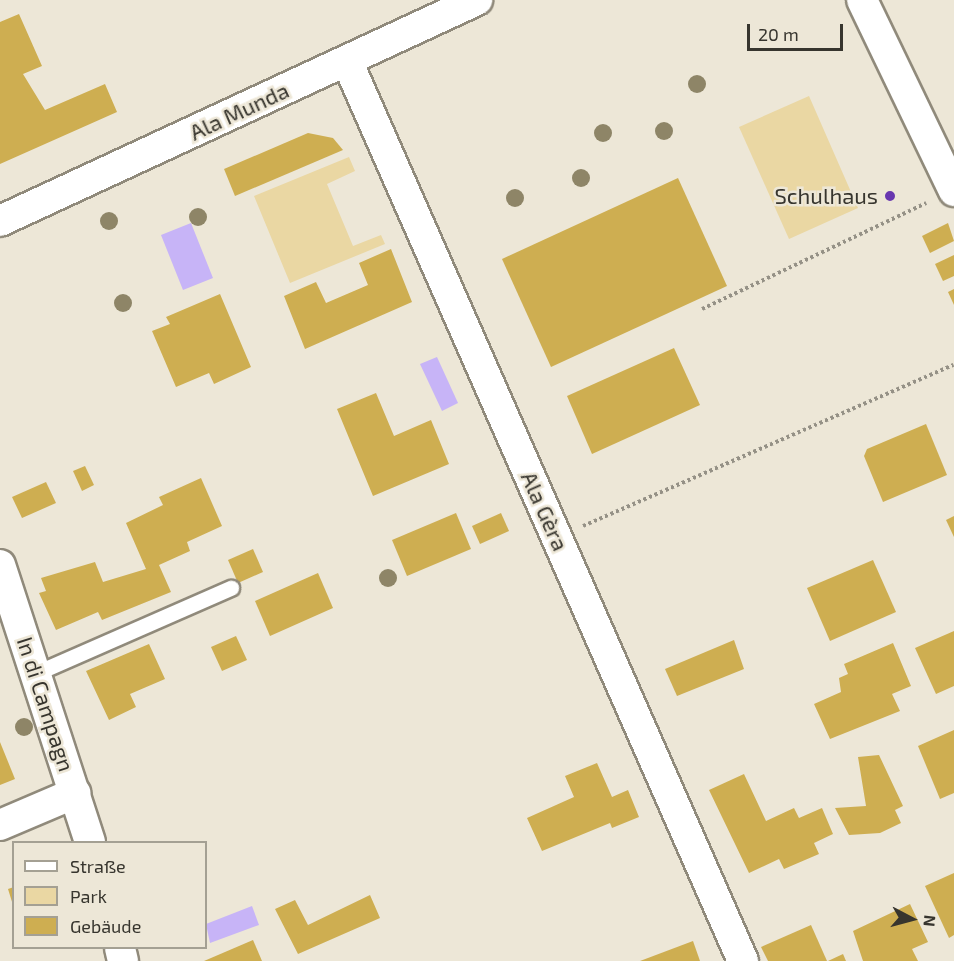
<!DOCTYPE html>
<meta charset="utf-8">
<style>
body{margin:0}
#map{position:relative;width:954px;height:961px;overflow:hidden;background:#ede7d7;font-family:"Exo 2",sans-serif}
div>[style]{position:absolute}
[style*='--x']{left:calc(var(--x)*1px);top:calc(var(--y)*1px);width:calc(var(--w)*1px);rotate:calc(var(--a)*1deg)}
.green>*{inset:0;background:#ead7a3}
.water>*{inset:0;background:#c7b4f7}
.building>*{inset:0;background:#ceae51}
.path>*{height:4px;margin-top:-2px;transform-origin:0;background:repeating-linear-gradient(90deg,#959186 0 3px,transparent 0 6px)}
.roads{filter:drop-shadow(2px 0 #908a7b) drop-shadow(-2px 0 #908a7b) drop-shadow(0 2px #908a7b) drop-shadow(0 -2px #908a7b)}
.service>*{height:15px;margin:-7.5px;padding:0 7.5px;transform-origin:7.5px;border-radius:7.5px;background:#fff}
.minor>*{height:30px;margin:-15px;padding:0 15px;transform-origin:15px;border-radius:15px;background:#fff}
.trees>*{width:18px;height:18px;margin:-9px;border-radius:50%;background:#8e8567}
.dots>*{width:16px;height:16px;translate:-50% -50%;box-sizing:border-box;border:3px solid #ede7d7;border-radius:50%}
span{translate:-50% -50%;white-space:nowrap;text-align:center;line-height:1.15;-webkit-text-stroke:5px #ede7d7;paint-order:stroke}
.street-label{font-size:22px;color:#37352e}
.poi-label{font-size:22px;color:#37352e}
.right{translate:-100% -50%;text-align:right}
.legend{position:absolute;left:12px;top:841px;width:195px;height:108px;box-sizing:border-box;background:#ede7d7;border:2px solid #a4a093;margin:0;padding:8px 10px;list-style:none;font-size:18px;color:#37352e}
.legend li{display:flex;align-items:center;gap:12px;height:30px}
.legend b{width:30px;border:2px solid #a4a093}
.north{position:absolute;left:882px;top:889px;width:60px;height:60px;-webkit-text-stroke:4px #ede7d7;paint-order:stroke;rotate:96deg;font-size:16px;font-weight:700;line-height:24px;text-align:center;color:#37352e}
.north::after{content:'';display:block;margin:auto;width:21px;height:27px;background:#37352e;clip-path:polygon(50% 0,100% 100%,50% 72%,0 100%)}
.scale{position:absolute;left:747px;top:24px;width:96px;height:27px;box-sizing:border-box;border:3px solid #37352e;border-top:0;padding-left:8px;font-size:18px;line-height:21px;white-space:nowrap;color:#37352e;-webkit-text-stroke:4px #ede7d7;paint-order:stroke}
</style>
<div id="map">
<div class="green">
<i style="clip-path:polygon(809px 96px,858px 208px,789px 239px,739px 127px)"></i>
<i style="clip-path:polygon(349px 157px,355px 171px,327px 184px,353px 246px,381px 235px,385px 244px,290px 283px,254px 196px)"></i>
</div>
<div class="water">
<i style="clip-path:polygon(191px 223px,213px 278px,183px 290px,161px 235px)"></i>
<i style="clip-path:polygon(437px 357px,458px 403px,442px 411px,420px 364px)"></i>
<i style="clip-path:polygon(252px 906px,259px 925px,210px 943px,206px 924px)"></i>
</div>
<div class="building">
<i style="clip-path:polygon(19px 14px,42px 66px,23px 74px,45px 110px,105px 84px,117px 112px,0 164px,0 22px)"></i>
<i style="clip-path:polygon(308px 133px,333px 138px,343px 150px,235px 196px,224px 169px)"></i>
<i style="clip-path:polygon(678px 178px,727px 286px,551px 367px,502px 259px)"></i>
<i style="clip-path:polygon(948px 223px,954px 241px,930px 253px,922px 236px)"></i>
<i style="clip-path:polygon(391px 249px,412px 302px,305px 349px,284px 296px,316px 282px,326px 303px,368px 285px,359px 263px)"></i>
<i style="clip-path:polygon(954px 255px,954px 276px,943px 281px,935px 264px)"></i>
<i style="clip-path:polygon(954px 289px,954px 305px,948px 292px)"></i>
<i style="clip-path:polygon(220px 294px,251px 367px,214px 384px,209px 373px,176px 387px,152px 331px,170px 324px,166px 317px)"></i>
<i style="clip-path:polygon(674px 348px,700px 405px,592px 454px,567px 396px)"></i>
<i style="clip-path:polygon(376px 393px,394px 436px,431px 420px,449px 464px,373px 496px,337px 409px)"></i>
<i style="clip-path:polygon(926px 424px,947px 475px,883px 502px,864px 456px,867px 449px)"></i>
<i style="clip-path:polygon(85px 466px,94px 485px,82px 491px,73px 471px)"></i>
<i style="clip-path:polygon(201px 478px,222px 526px,187px 542px,190px 551px,159px 565px,171px 592px,102px 620px,98px 612px,56px 630px,39px 593px,46px 591px,41px 578px,95px 562px,103px 582px,146px 569px,126px 523px,163px 505px,159px 497px)"></i>
<i style="clip-path:polygon(46px 482px,56px 503px,22px 518px,12px 497px)"></i>
<i style="clip-path:polygon(456px 513px,471px 549px,407px 576px,392px 540px)"></i>
<i style="clip-path:polygon(501px 513px,509px 531px,480px 544px,472px 526px)"></i>
<i style="clip-path:polygon(954px 516px,954px 537px,946px 520px)"></i>
<i style="clip-path:polygon(253px 549px,263px 572px,238px 583px,228px 560px)"></i>
<i style="clip-path:polygon(873px 560px,896px 612px,830px 641px,807px 588px)"></i>
<i style="clip-path:polygon(318px 573px,333px 608px,270px 636px,255px 601px)"></i>
<i style="clip-path:polygon(954px 631px,954px 686px,936px 694px,915px 648px)"></i>
<i style="clip-path:polygon(236px 636px,247px 660px,222px 671px,211px 647px)"></i>
<i style="clip-path:polygon(734px 640px,744px 669px,677px 696px,665px 669px)"></i>
<i style="clip-path:polygon(893px 643px,911px 686px,892px 694px,900px 711px,830px 739px,814px 704px,841px 692px,839px 678px,848px 674px,844px 664px)"></i>
<i style="clip-path:polygon(149px 644px,165px 679px,130px 694px,136px 707px,109px 720px,86px 671px)"></i>
<i style="clip-path:polygon(954px 730px,954px 793px,940px 799px,918px 746px)"></i>
<i style="clip-path:polygon(0 742px,15px 779px,0 785px)"></i>
<i style="clip-path:polygon(879px 755px,903px 806px,895px 810px,901px 823px,880px 833px,849px 835px,835px 808px,866px 806px,858px 757px)"></i>
<i style="clip-path:polygon(597px 763px,612px 797px,628px 790px,639px 817px,612px 828px,610px 823px,542px 851px,527px 818px,574px 797px,565px 776px)"></i>
<i style="clip-path:polygon(744px 774px,766px 821px,794px 808px,799px 818px,822px 808px,833px 834px,814px 843px,819px 854px,784px 869px,779px 859px,749px 873px,709px 790px)"></i>
<i style="clip-path:polygon(954px 873px,954px 935px,949px 938px,925px 886px)"></i>
<i style="clip-path:polygon(14px 887px,14px 905px,13px 905px,8px 889px)"></i>
<i style="clip-path:polygon(370px 895px,380px 918px,298px 954px,275px 909px,295px 900px,308px 925px)"></i>
<i style="clip-path:polygon(910px 904px,928px 942px,912px 949px,918px 961px,863px 961px,853px 931px)"></i>
<i style="clip-path:polygon(811px 925px,827px 961px,768px 961px,761px 947px)"></i>
<i style="clip-path:polygon(253px 940px,262px 961px,204px 961px)"></i>
<i style="clip-path:polygon(693px 941px,700px 961px,640px 961px)"></i>
<i style="clip-path:polygon(843px 954px,846px 961px,828px 961px)"></i>
</div>
<div class="path">
<i style="--x:702;--y:309;--w:248;--a:-25.3"></i>
<i style="--x:583;--y:526;--w:404;--a:-23.5"></i>
</div>
<div class="roads">
<div class="service">
<i style="--x:36;--y:673;--w:213;--a:-23.6"></i>
</div>
<div class="minor">
<i style="--x:862;--y:0;--w:212;--a:64.3"></i>
<i style="--x:347;--y:61;--w:983;--a:66.25"></i>
<i style="--x:0;--y:221;--w:526;--a:-24.86"></i>
<i style="--x:0;--y:565;--w:291;--a:72"></i>
<i style="--x:0;--y:825;--w:82;--a:-23.1"></i>
<i style="--x:120;--y:948;--w:13;--a:77"></i>
</div>
</div>
<div class="trees">
<i style="left:697px;top:84px"></i>
<i style="left:664px;top:131px"></i>
<i style="left:603px;top:133px"></i>
<i style="left:581px;top:178px"></i>
<i style="left:515px;top:198px"></i>
<i style="left:198px;top:217px"></i>
<i style="left:109px;top:221px"></i>
<i style="left:123px;top:303px"></i>
<i style="left:388px;top:578px"></i>
<i style="left:24px;top:727px"></i>
</div>
<div class="dots">
<i style="left:890px;top:196px;background:#6837af"></i>
</div>
<div class="street-label">
<span style="left:239px;top:111px;rotate:-25deg">Ala Munda</span>
<span style="left:545px;top:511px;rotate:66deg">Ala Gèra</span>
<span style="left:46px;top:704px;rotate:72deg">In di Campagn</span>
</div>
<div class="poi-label">
<span class="right" style="left:878px;top:196px">Schulhaus</span>
</div>
<ul class="legend">
<li><b style="height:8px;background:#fff"></b>Straße</li>
<li><b style="height:16px;background:#ead7a3"></b>Park</li>
<li><b style="height:16px;background:#ceae51"></b>Gebäude</li>
</ul>
<div class="north">N</div>
<div class="scale">20 m</div>
</div>
